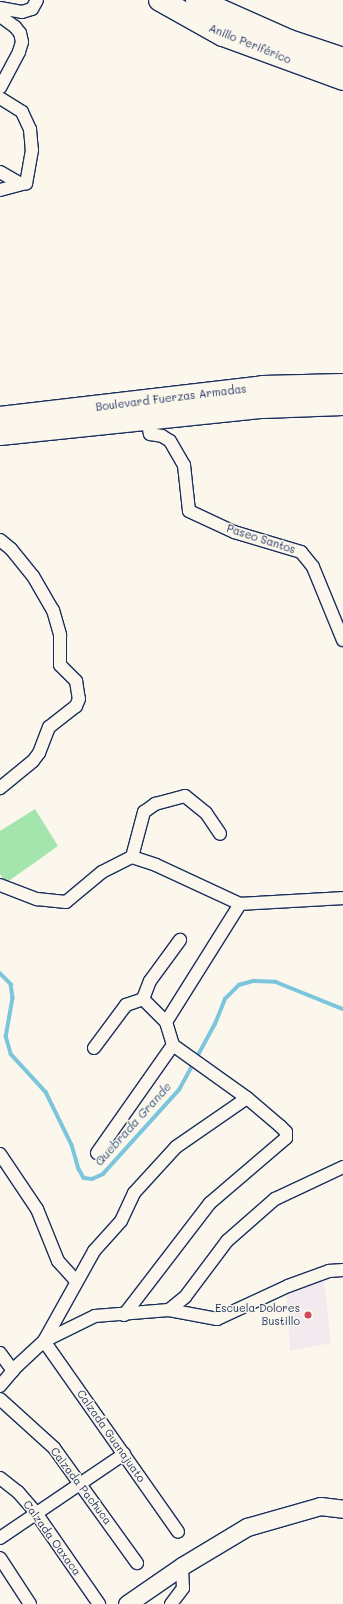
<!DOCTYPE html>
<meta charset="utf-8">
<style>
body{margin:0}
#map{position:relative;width:343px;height:1604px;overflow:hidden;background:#fbf7ec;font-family:Mali,sans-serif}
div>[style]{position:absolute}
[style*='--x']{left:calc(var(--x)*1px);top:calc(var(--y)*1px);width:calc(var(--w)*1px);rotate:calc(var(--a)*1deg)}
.built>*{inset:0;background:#f3eaf0}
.green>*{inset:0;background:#a4e5ae}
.stream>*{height:3.5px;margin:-1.75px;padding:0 1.75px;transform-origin:1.75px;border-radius:1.75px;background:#7cc6dd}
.roads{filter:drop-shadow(1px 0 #1b2f5e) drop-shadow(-1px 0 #1b2f5e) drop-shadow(0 1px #1b2f5e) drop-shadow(0 -1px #1b2f5e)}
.street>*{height:12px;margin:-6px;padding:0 6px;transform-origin:6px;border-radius:6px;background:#fbf7ec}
.secondary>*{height:17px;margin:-8.5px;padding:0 8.5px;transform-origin:8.5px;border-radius:8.5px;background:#fbf7ec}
.highway>*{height:22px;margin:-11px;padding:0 11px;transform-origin:11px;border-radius:11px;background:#fbf7ec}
.dots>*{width:11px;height:11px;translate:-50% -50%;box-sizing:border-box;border:2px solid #fbf7ec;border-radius:50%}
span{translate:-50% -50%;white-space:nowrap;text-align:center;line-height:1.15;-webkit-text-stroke:3px #fbf7ec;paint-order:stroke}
.street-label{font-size:11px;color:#1b2f5e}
.poi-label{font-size:11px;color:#1b2f5e}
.right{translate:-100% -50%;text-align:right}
.water-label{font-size:12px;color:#33557e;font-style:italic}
</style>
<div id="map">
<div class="built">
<i style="clip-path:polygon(324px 1279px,331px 1343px,290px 1351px,286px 1287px)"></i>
</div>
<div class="green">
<i style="clip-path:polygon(35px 809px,58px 846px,6px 883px,0 874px,0 831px)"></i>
</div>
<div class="stream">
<i style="--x:0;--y:973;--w:16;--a:45"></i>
<i style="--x:11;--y:984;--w:14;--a:82"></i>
<i style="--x:13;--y:998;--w:39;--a:100"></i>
<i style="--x:6;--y:1036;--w:19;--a:74"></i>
<i style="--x:11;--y:1054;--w:52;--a:47.4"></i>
<i style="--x:46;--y:1092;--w:59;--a:63.9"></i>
<i style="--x:72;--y:1145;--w:25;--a:74"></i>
<i style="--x:79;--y:1169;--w:10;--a:61"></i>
<i style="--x:84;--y:1178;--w:8;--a:7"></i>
<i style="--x:92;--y:1179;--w:12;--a:-24"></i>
<i style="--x:103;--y:1174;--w:113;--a:-47.9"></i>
<i style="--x:179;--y:1090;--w:75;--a:-61.4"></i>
<i style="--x:215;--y:1024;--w:27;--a:-68"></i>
<i style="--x:225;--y:999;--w:20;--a:-45"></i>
<i style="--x:239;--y:985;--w:15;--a:-16"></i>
<i style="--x:253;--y:981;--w:23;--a:2"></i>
<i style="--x:276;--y:982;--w:72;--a:21.9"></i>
</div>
<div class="roads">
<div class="street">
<i style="--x:0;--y:8;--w:22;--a:10"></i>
<i style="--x:22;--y:12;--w:10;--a:-17"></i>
<i style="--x:32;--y:9;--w:10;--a:-61"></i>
<i style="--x:0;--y:16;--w:19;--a:36"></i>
<i style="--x:15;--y:27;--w:8;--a:50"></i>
<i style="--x:20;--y:33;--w:9;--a:77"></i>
<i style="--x:22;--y:42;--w:10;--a:107"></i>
<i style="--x:19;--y:52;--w:40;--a:118"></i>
<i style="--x:0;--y:98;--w:26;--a:32"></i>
<i style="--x:22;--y:112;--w:19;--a:65"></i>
<i style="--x:30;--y:129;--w:21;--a:85"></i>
<i style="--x:32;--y:150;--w:34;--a:100"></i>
<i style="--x:0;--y:172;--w:22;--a:30"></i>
<i style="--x:19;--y:183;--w:7;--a:0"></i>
<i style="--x:0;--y:190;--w:27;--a:-15"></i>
<i style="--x:147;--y:419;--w:15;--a:79"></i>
<i style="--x:150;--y:434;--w:12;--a:9"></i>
<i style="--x:162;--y:436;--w:9;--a:32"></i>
<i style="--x:170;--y:441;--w:28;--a:60"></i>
<i style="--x:184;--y:465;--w:46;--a:83.8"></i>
<i style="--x:189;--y:511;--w:50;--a:25"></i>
<i style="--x:234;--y:532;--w:70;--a:16.6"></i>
<i style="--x:301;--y:552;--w:19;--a:51"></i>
<i style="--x:313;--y:567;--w:79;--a:67.7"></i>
<i style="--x:0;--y:540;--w:14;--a:39"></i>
<i style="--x:11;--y:549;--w:35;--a:51"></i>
<i style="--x:33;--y:576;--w:39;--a:60"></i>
<i style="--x:53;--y:610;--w:26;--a:74"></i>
<i style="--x:60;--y:635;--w:30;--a:90"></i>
<i style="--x:60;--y:665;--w:23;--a:45"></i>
<i style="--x:76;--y:681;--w:18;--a:81"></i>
<i style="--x:79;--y:699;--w:8;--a:113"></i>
<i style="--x:76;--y:706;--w:34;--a:142"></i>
<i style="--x:49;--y:727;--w:28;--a:111"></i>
<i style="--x:39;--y:753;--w:10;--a:127"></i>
<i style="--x:33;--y:761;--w:43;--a:140.7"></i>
<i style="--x:132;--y:857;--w:47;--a:-75.1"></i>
<i style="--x:144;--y:812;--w:14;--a:-36"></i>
<i style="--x:155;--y:804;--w:31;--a:-15"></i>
<i style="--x:185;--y:796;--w:27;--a:39"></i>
<i style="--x:206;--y:813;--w:25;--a:56"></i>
<i style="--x:0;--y:885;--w:40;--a:21"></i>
<i style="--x:37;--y:899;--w:29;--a:6"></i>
<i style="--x:66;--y:902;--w:47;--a:-39.8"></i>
<i style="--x:102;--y:872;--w:34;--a:-27"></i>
<i style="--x:132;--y:857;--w:25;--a:18"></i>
<i style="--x:156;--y:865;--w:93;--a:24.9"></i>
<i style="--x:240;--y:904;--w:103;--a:-3.3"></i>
<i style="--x:166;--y:1022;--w:33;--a:-135"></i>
<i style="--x:143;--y:999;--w:19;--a:-69"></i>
<i style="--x:150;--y:981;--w:51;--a:-53.8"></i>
<i style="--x:94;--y:1048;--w:54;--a:-53.3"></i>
<i style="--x:126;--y:1005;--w:18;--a:-19"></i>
<i style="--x:97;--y:1153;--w:132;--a:-54.9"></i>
<i style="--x:0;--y:1154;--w:66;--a:56.1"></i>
<i style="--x:37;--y:1209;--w:56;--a:68"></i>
<i style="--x:58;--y:1261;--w:27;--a:48"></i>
<i style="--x:169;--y:1310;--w:21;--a:-39"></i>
<i style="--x:185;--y:1297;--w:70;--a:-53.1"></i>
<i style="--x:227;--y:1241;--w:64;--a:-41.2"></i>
<i style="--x:275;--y:1199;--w:75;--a:-25.2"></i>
<i style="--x:124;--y:1315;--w:141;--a:-52.5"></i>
<i style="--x:210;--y:1203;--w:100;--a:-40.5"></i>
<i style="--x:286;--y:1138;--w:6;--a:-90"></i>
<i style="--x:286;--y:1132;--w:8;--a:-135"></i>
<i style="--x:280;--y:1126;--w:43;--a:-139.7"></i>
<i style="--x:247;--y:1098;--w:91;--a:-144.4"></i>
<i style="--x:173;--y:1045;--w:24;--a:-107"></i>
<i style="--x:166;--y:1022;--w:139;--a:-57.9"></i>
<i style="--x:44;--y:1341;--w:103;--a:-60.9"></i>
<i style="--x:94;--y:1251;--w:40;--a:-48"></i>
<i style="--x:121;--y:1221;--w:31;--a:-65"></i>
<i style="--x:134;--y:1193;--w:62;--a:-47.6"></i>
<i style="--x:176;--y:1147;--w:86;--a:-34.6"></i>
<i style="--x:44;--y:1341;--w:233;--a:54.9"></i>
<i style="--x:0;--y:1353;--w:22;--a:54"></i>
<i style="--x:0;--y:1386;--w:26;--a:-50"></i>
<i style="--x:17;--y:1366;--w:37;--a:-43"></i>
<i style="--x:44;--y:1341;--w:57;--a:-26.1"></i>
<i style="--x:95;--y:1316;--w:74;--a:-4.6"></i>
<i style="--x:169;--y:1310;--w:49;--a:10.6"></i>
<i style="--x:217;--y:1319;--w:78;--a:-24.9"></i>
<i style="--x:288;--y:1286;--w:44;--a:-20.1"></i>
<i style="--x:329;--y:1271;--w:14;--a:-4"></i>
<i style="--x:0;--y:1399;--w:73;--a:42.2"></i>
<i style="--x:54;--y:1448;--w:142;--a:54.2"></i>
<i style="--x:0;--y:1478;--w:23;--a:38"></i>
<i style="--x:18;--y:1492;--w:28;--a:49"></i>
<i style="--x:36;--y:1513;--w:111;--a:55.3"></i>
<i style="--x:0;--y:1538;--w:150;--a:-34.1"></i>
<i style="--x:0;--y:1558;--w:55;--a:56.9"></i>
<i style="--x:171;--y:1604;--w:20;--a:-53"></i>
<i style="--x:183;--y:1588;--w:22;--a:-93"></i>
</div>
<div class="secondary">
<i style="--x:127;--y:1604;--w:67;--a:-34.6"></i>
<i style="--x:182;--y:1566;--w:76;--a:-31"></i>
<i style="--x:247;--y:1527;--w:76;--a:-16"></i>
<i style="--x:320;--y:1506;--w:23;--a:7"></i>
</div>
<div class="highway">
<i style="--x:160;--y:0;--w:72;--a:29.1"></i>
<i style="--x:223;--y:35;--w:128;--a:20.1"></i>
<i style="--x:197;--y:0;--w:101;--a:24"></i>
<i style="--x:289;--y:41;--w:57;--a:18.4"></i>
<i style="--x:0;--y:418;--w:265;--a:-6.7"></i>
<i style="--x:263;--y:387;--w:80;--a:-1.4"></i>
<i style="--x:0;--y:434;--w:264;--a:-5.9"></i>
<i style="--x:263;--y:407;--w:80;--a:-2.1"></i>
</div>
</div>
<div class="dots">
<i style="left:308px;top:1315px;background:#d1495b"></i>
</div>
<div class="street-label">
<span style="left:250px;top:44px;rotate:22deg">Anillo Periférico</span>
<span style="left:171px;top:398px;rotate:-7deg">Boulevard Fuerzas Armadas</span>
<span style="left:261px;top:539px;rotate:18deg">Paseo Santos</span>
<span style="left:111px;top:1436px;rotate:55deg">Calzada Guanajuato</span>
<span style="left:81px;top:1486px;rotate:53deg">Calzada Pachuca</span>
<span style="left:52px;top:1538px;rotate:54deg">Calzada Oaxaca</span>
</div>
<div class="poi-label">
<span class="right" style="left:300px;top:1315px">Escuela Dolores<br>Bustillo</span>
</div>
<div class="water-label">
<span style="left:133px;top:1124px;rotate:-48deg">Quebrada Grande</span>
</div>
</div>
